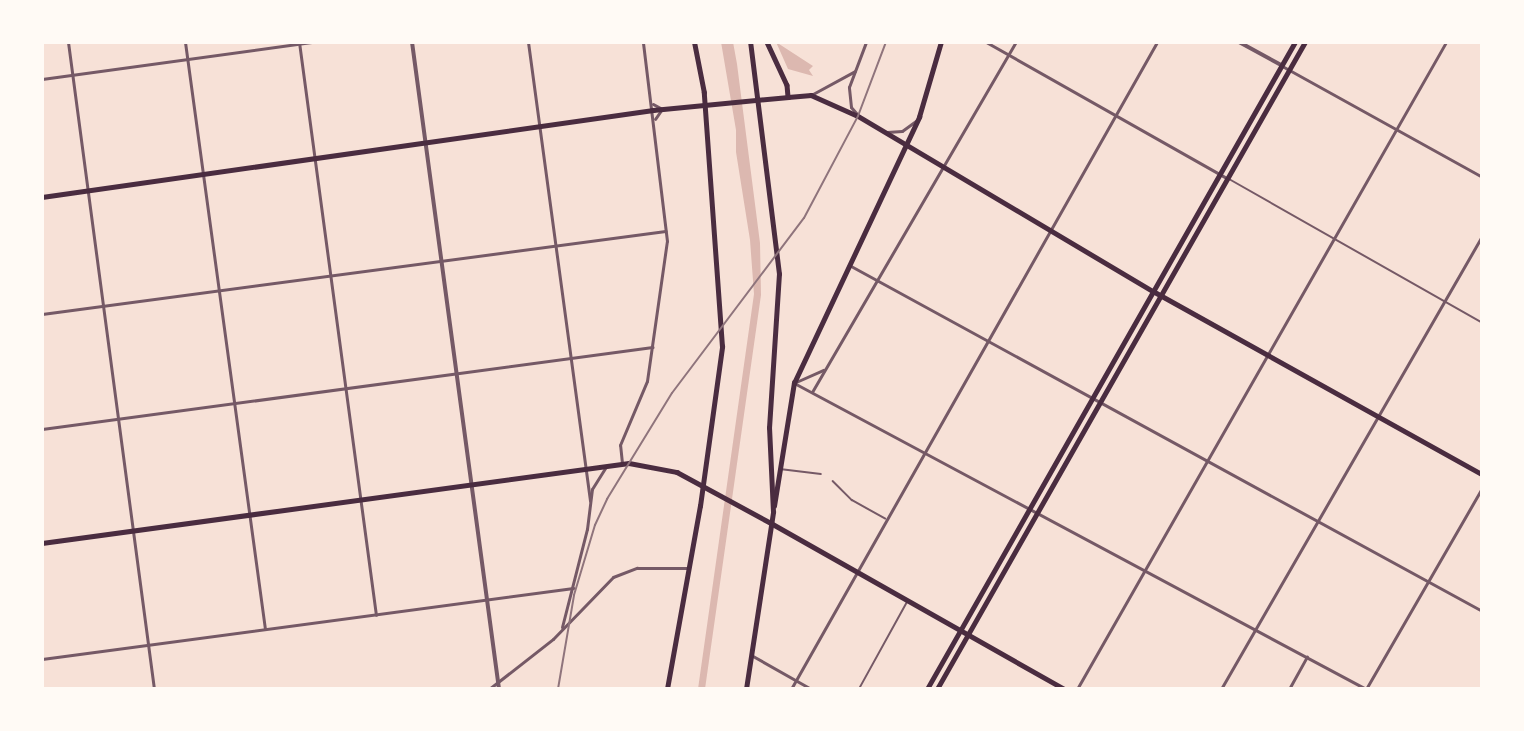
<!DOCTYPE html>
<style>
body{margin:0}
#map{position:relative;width:1524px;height:731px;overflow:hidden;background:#f7e1d7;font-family:"Exo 2",sans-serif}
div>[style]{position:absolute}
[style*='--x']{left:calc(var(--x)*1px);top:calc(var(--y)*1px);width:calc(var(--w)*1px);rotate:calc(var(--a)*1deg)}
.water>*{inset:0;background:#dcb8b0}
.service>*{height:1.5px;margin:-0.75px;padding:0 0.75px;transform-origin:0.75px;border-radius:0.75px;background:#755966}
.pedestrian>*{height:2px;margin:-1px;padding:0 1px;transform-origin:1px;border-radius:1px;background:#755966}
.minor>*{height:3px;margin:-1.5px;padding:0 1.5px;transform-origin:1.5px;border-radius:1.5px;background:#755966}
.tertiary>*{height:4px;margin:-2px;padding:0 2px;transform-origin:2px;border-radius:2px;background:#755966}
.secondary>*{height:4.5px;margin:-2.25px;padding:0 2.25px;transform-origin:2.25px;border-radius:2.25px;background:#4a2c40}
.primary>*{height:4.5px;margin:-2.25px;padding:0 2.25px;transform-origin:2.25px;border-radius:2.25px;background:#4a2c40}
.rail>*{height:2px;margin:-1px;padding:0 1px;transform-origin:1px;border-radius:1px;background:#8f747c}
span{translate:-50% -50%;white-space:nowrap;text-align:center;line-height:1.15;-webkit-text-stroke:5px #fffaf5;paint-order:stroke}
.frame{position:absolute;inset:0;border:44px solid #fffaf5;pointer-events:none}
</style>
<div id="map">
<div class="water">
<i style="clip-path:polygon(721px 42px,733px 42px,737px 64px,760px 243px,761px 295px,705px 689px,698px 689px,754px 294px,750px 240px,736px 152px,736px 130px)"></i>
<i style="clip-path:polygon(776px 42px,813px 66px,809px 70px,813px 76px,788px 69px)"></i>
</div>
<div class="service">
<i style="--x:780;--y:469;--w:41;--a:7"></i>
<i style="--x:833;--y:481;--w:27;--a:45"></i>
<i style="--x:852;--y:500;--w:38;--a:29"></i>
<i style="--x:859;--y:689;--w:99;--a:-61.1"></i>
</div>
<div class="pedestrian">
<i style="--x:1229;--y:179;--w:291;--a:29.6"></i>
</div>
<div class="minor">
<i style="--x:68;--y:42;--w:653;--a:82.43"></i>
<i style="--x:185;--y:42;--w:592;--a:82.24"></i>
<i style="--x:299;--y:42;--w:578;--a:82.35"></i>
<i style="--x:528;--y:42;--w:463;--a:82.3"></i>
<i style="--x:986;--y:42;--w:276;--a:29.5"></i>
<i style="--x:1282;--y:66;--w:229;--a:29"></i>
<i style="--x:42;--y:79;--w:272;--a:-7.8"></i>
<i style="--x:811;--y:95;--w:50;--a:-28.6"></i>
<i style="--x:653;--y:104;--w:10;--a:29"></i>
<i style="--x:662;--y:109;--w:12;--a:125"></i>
<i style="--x:857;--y:114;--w:9;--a:-131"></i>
<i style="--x:851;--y:107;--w:20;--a:-96"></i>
<i style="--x:849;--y:87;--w:48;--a:-69.3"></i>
<i style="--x:887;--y:132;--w:15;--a:-4"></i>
<i style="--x:902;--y:131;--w:17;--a:-36"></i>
<i style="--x:849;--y:265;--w:721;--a:28.66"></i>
<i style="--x:42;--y:314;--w:629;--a:-7.58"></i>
<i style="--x:796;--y:382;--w:30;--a:-24"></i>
<i style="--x:794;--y:383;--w:649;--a:28.15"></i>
<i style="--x:812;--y:392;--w:405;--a:-59.8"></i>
<i style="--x:42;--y:429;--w:616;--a:-7.64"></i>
<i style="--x:622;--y:463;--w:18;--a:-96"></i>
<i style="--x:620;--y:445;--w:69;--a:-67.1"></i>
<i style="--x:647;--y:381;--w:141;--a:-81.9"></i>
<i style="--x:667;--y:241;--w:200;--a:-96.9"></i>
<i style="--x:562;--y:627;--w:101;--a:-75.7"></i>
<i style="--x:587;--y:529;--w:40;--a:-82.9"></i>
<i style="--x:592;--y:489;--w:26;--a:-58"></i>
<i style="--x:751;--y:655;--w:69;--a:29.5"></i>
<i style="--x:42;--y:659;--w:536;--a:-7.62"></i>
<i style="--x:489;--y:689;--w:81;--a:-38"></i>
<i style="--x:553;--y:639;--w:86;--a:-45.9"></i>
<i style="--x:613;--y:577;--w:26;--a:-21"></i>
<i style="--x:637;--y:568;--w:52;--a:0"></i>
<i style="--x:791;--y:689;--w:743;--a:-60.5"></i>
<i style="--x:1077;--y:689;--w:745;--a:-60.3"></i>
<i style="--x:1221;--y:689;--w:523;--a:-60.05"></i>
<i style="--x:1289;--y:689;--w:37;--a:-61"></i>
<i style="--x:1366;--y:689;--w:232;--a:-60"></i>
</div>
<div class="tertiary">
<i style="--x:412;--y:42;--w:653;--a:82.34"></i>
<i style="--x:1239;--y:42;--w:48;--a:28.7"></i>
</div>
<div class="secondary">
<i style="--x:42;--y:197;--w:617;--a:-8.1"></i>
<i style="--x:653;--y:110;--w:136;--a:-5.5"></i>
<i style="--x:774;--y:506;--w:125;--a:-80.8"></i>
<i style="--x:794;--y:383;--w:294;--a:-64.8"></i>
<i style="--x:919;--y:117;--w:78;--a:-73.7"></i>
<i style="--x:42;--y:543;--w:592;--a:-7.76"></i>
<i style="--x:629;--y:463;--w:49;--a:10.6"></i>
<i style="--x:677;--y:472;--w:107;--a:28.5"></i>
</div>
<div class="primary">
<i style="--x:767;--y:42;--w:47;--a:65.1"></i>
<i style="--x:787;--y:85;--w:12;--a:85"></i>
<i style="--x:788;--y:97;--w:23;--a:-5"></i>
<i style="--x:811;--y:95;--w:51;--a:24.1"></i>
<i style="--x:858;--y:116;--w:343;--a:30.7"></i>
<i style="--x:1153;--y:291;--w:376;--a:29.1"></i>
<i style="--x:771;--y:523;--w:337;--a:29.5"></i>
<i style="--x:667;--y:689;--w:186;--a:-79.8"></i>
<i style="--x:700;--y:506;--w:161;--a:-82.1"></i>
<i style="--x:722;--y:347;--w:255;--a:-94.1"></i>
<i style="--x:704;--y:93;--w:52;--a:-101.1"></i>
<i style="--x:746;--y:689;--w:179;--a:-81.3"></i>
<i style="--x:773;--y:512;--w:84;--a:-92.7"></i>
<i style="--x:769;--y:428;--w:154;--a:-86.3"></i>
<i style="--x:779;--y:274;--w:234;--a:-97.1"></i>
<i style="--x:927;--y:689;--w:744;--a:-60.37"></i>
<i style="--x:937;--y:689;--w:744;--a:-60.37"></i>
</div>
<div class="rail">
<i style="--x:558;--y:689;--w:95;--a:-80.3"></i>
<i style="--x:574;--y:595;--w:73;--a:-73.3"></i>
<i style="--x:595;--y:525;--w:29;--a:-65"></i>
<i style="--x:607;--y:499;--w:124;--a:-58.5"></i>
<i style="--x:672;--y:393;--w:219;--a:-53"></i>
<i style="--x:804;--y:218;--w:115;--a:-62.1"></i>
<i style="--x:858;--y:116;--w:79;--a:-69.3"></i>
</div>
<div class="frame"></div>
</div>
